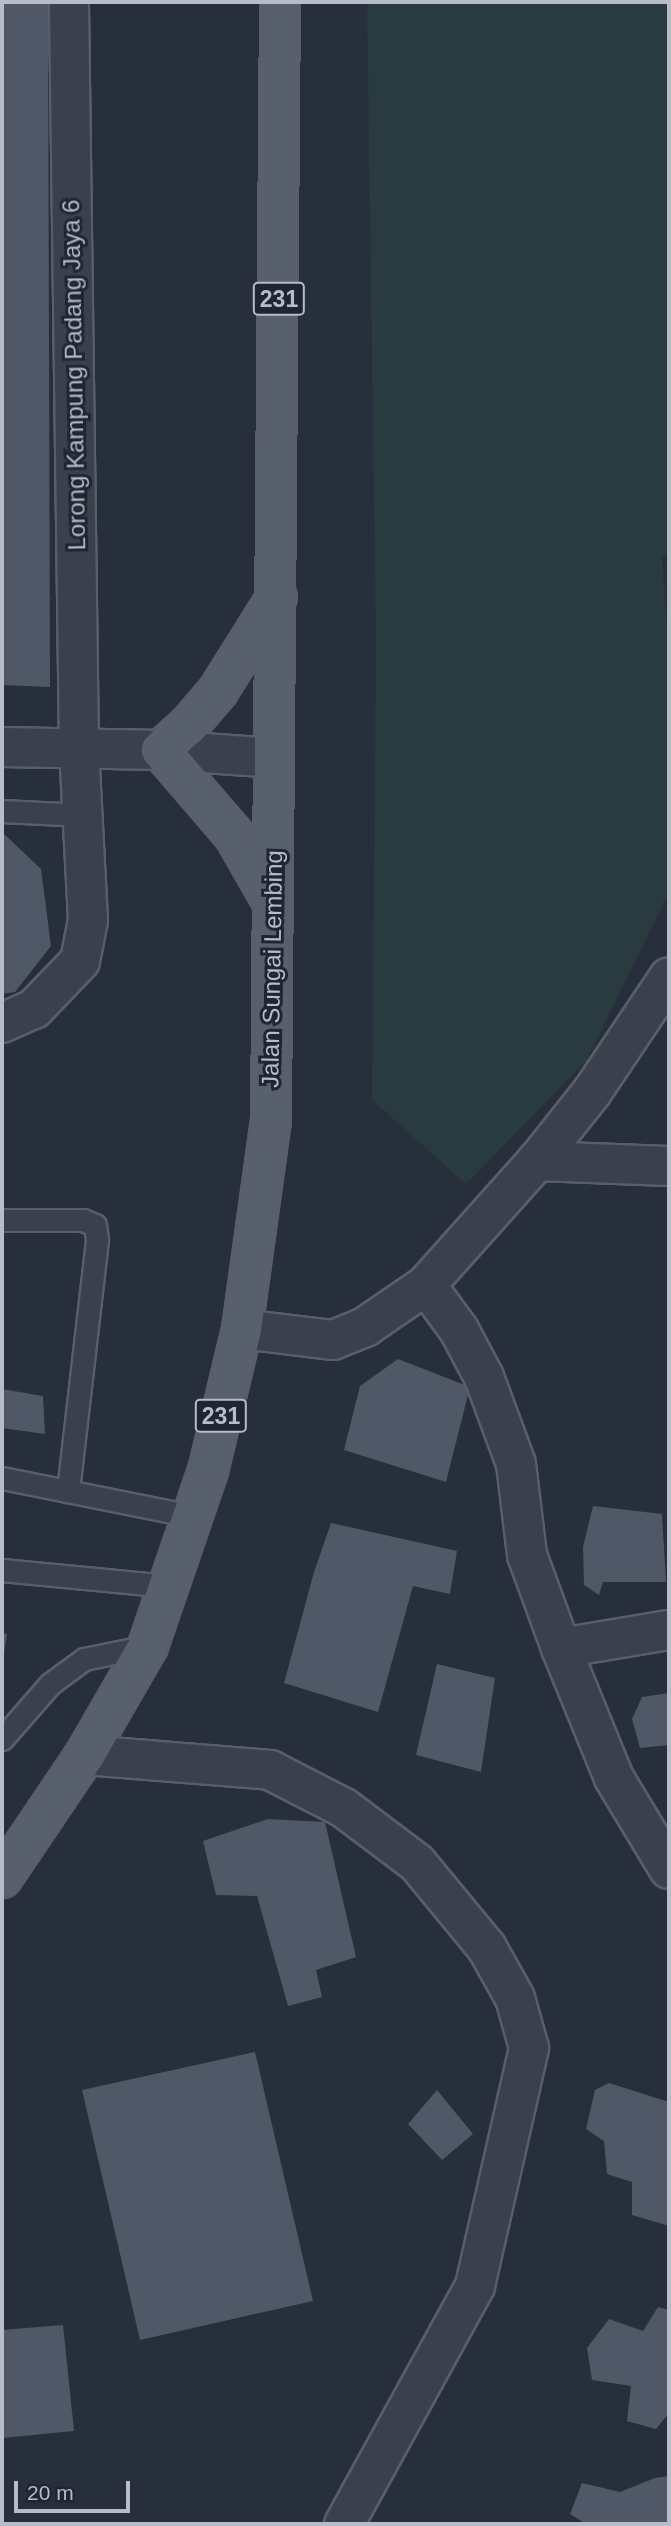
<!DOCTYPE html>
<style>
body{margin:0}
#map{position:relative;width:671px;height:2526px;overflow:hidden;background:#272f3d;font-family:Arial,sans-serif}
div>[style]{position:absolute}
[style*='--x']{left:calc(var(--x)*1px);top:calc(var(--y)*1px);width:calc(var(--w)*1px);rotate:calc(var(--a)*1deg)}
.green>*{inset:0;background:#293b3e}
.building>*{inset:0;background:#505868}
.roads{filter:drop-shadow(2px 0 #585f6b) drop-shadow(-2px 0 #585f6b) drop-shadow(0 2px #585f6b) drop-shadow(0 -2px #585f6b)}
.service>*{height:21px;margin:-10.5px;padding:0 10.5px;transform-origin:10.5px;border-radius:10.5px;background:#3a414d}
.minor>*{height:38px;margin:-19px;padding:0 19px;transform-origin:19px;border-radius:19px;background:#3a414d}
.primary>*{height:38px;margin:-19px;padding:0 19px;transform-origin:19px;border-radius:19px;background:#59606d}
span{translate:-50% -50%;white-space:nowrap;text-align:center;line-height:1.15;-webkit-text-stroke:6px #1f2632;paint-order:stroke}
.shield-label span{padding:2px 5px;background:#1f2632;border:2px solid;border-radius:5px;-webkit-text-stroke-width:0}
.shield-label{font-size:23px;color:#b7bdc8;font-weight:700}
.street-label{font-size:24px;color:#b7bdc8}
.frame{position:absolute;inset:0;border:4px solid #b7bdc8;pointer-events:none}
.scale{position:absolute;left:14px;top:2481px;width:116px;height:32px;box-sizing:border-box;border:4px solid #b7bdc8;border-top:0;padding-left:9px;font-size:21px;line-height:24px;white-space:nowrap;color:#b7bdc8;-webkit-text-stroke:5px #1f2632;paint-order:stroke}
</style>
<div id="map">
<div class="green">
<i style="clip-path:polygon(367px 2px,669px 2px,669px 549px,662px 559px,669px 650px,669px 892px,587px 1060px,466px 1184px,372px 1100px,376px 644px)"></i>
</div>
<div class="building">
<i style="clip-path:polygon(2px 2px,48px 2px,50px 687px,2px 685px)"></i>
<i style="clip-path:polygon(2px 832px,41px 869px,51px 946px,15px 992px,2px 994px)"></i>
<i style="clip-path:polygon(398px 1359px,470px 1387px,446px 1482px,344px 1450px,360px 1386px)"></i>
<i style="clip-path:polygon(2px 1389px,43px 1396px,45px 1434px,2px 1428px)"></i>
<i style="clip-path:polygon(593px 1506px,662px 1514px,666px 1582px,603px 1582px,599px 1595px,584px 1585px,583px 1547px)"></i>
<i style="clip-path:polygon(331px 1523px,457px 1551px,450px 1594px,413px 1586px,378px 1712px,284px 1683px,314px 1572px)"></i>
<i style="clip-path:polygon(2px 1633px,7px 1634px,3px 1660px,2px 1660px)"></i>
<i style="clip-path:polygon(437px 1664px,495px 1678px,481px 1772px,416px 1755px)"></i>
<i style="clip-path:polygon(669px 1693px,669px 1745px,640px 1748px,632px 1719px,642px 1697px)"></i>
<i style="clip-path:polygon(268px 1819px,325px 1822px,356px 1957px,316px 1970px,322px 1997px,288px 2006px,257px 1896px,216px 1895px,203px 1841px)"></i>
<i style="clip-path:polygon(255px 2052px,313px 2301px,140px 2340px,82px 2090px)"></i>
<i style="clip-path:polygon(609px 2083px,669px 2102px,669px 2226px,632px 2215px,632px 2182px,607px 2174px,604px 2141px,586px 2129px,595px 2090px)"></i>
<i style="clip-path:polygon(437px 2090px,473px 2134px,442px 2160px,408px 2124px)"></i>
<i style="clip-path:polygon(658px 2307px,669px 2310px,669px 2413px,656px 2429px,627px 2421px,631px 2386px,592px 2380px,587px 2348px,609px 2319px,643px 2331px)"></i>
<i style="clip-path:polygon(63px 2325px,74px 2431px,2px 2438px,2px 2330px)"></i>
<i style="clip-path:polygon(669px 2476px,669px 2524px,586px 2524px,570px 2514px,582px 2483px,620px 2492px,655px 2478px)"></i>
</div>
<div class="roads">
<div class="service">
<i style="--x:2;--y:811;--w:81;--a:2.8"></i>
<i style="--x:2;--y:1220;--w:81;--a:0"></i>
<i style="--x:83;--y:1220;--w:13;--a:23"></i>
<i style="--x:95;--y:1225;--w:15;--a:82"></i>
<i style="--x:97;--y:1240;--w:253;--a:96.6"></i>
<i style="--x:2;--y:1478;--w:195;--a:11.3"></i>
<i style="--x:2;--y:1570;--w:167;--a:5.5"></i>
<i style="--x:2;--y:1739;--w:73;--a:-48.9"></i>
<i style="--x:50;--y:1684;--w:42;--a:-36.3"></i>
<i style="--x:84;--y:1659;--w:65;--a:-11.5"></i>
</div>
<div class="minor">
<i style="--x:2;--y:747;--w:159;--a:1.1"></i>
<i style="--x:161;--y:750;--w:113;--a:4"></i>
<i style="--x:2;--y:1023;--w:35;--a:-24"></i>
<i style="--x:34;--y:1009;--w:66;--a:-46.2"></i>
<i style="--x:80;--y:961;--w:42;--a:-79"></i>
<i style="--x:88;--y:920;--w:171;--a:-93"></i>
<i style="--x:79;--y:749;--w:747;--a:-90.77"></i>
<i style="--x:537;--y:1161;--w:132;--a:2.2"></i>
<i style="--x:426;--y:1285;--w:56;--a:53.7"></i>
<i style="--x:459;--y:1330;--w:53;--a:62"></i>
<i style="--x:484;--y:1377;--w:93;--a:69.8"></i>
<i style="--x:516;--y:1464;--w:92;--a:83.1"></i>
<i style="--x:527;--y:1555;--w:99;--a:69.9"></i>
<i style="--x:561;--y:1648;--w:140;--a:67.8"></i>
<i style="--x:614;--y:1778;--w:106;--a:58.9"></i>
<i style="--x:242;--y:1329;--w:92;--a:6.9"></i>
<i style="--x:333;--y:1340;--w:35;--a:-22"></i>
<i style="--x:365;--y:1327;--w:74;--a:-34.5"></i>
<i style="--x:426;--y:1285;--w:166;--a:-48.2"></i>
<i style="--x:537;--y:1161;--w:88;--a:-51.4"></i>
<i style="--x:592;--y:1092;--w:138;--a:-56.2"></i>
<i style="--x:561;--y:1648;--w:109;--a:-9.5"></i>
<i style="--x:85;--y:1755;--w:186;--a:4.6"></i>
<i style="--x:270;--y:1770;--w:83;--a:27.2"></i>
<i style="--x:344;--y:1808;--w:91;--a:37"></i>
<i style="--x:417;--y:1863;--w:110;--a:50.5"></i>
<i style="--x:487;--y:1948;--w:57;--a:60.8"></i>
<i style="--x:515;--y:1998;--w:52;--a:74.4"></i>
<i style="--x:529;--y:2048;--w:244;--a:102.8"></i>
<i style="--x:475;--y:2286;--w:272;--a:118.8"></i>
</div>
<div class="primary">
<i style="--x:273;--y:903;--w:78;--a:-119.8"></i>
<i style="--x:234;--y:835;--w:112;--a:-130.7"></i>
<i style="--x:161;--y:750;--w:38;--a:-42"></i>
<i style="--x:189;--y:725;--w:45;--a:-49.5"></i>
<i style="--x:218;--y:691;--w:111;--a:-57.9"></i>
<i style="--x:2;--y:1878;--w:148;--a:-56"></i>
<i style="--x:85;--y:1755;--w:126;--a:-60"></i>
<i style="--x:148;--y:1646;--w:185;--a:-71.1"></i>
<i style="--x:208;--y:1471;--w:146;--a:-76.5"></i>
<i style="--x:242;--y:1329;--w:210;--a:-82.1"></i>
<i style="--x:271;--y:1121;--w:1119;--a:-89.54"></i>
</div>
</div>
<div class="shield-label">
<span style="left:279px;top:299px">231</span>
<span style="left:221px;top:1416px">231</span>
</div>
<div class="street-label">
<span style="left:74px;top:375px;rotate:-91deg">Lorong Kampung Padang Jaya 6</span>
<span style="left:272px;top:969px;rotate:-89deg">Jalan Sungai Lembing</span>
</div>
<div class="frame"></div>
<div class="scale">20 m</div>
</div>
